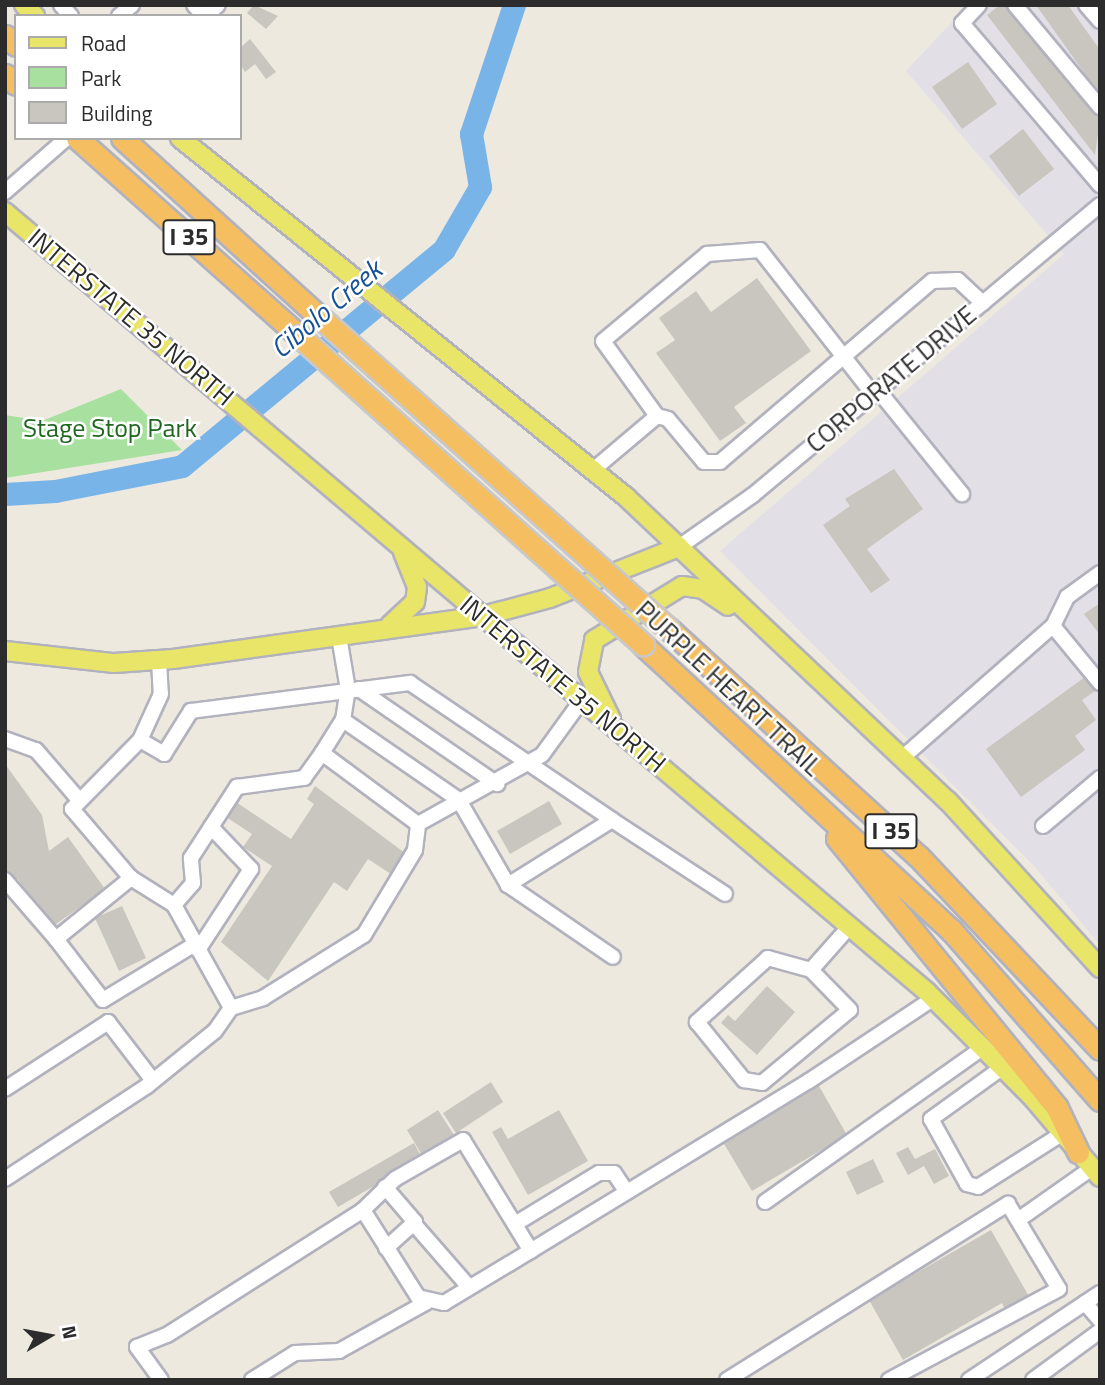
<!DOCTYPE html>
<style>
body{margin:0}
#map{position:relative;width:1105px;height:1385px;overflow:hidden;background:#ede9df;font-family:"Titillium Web",sans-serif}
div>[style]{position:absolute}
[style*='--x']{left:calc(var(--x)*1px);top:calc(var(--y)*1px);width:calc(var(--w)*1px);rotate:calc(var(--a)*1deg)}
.industrial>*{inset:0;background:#e2dfe6}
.green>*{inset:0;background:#a8e09f}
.river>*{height:23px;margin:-11.5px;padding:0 11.5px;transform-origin:11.5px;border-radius:11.5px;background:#78b4e8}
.building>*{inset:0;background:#c8c6be}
.roads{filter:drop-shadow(2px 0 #b2b2be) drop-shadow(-2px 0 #b2b2be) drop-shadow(0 2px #b2b2be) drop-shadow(0 -2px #b2b2be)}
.minor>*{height:14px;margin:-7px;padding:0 7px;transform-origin:7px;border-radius:7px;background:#fff}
.major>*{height:18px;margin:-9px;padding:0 9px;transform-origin:9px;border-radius:9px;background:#e9e568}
.highway>*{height:21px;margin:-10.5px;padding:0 10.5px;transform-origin:10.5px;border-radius:10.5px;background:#f5bf61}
.bridges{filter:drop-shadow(2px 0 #c8c8c8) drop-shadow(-2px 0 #c8c8c8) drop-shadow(0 2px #c8c8c8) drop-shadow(0 -2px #c8c8c8)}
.highway-bridge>*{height:21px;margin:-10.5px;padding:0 10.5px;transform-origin:10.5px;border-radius:10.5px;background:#f5bf61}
span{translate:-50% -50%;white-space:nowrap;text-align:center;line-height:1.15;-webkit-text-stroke:5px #fff;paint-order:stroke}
.shield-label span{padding:2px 5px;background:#fff;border:2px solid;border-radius:5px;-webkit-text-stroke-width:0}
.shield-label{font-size:24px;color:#2c2c2c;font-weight:700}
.street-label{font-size:26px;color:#2c2c2c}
.park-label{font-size:26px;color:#1f661f}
.water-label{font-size:28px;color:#155096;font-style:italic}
.frame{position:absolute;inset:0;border:7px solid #2c2c2c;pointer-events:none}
.legend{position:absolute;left:14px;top:14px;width:228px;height:126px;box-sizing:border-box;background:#fff;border:2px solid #ababab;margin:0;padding:9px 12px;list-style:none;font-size:21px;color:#2c2c2c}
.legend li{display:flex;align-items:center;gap:14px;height:35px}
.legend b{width:35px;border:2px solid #ababab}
.north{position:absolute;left:14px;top:1301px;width:70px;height:70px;-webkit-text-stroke:5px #fff;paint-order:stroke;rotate:80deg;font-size:19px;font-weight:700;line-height:28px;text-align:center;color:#2c2c2c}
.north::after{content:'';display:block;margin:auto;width:24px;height:32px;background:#2c2c2c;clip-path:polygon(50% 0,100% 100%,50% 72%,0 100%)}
</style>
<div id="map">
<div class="industrial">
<i style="clip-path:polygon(968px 5px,1100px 5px,1100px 945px,1034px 866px,720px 551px,1064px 254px,906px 71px)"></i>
</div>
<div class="green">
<i style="clip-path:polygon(121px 389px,182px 450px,5px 478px,5px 415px,42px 421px)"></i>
</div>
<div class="river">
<i style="--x:5;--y:494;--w:50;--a:-3.4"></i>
<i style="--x:55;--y:491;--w:129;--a:-11.1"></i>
<i style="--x:182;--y:466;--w:340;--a:-39.6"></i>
<i style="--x:444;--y:249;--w:72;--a:-59.9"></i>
<i style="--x:480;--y:187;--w:54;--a:-99.6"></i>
<i style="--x:471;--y:134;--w:136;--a:-71.6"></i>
</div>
<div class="building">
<i style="clip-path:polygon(254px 5px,278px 16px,266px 29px,247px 13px)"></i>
<i style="clip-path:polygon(1000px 5px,1012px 5px,1100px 119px,1095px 155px,987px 15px)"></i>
<i style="clip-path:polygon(1036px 5px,1068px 5px,1100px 50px,1100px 95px)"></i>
<i style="clip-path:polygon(250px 39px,276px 72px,266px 79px,255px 64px,245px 72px,240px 64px,240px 48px)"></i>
<i style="clip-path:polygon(968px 62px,997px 104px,962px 129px,932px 87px)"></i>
<i style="clip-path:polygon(1023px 129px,1054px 169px,1019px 196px,989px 156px)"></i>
<i style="clip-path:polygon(757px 278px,811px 351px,734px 407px,746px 423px,720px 441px,656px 353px,675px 340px,659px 318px,696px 291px,711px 312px)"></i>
<i style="clip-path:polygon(894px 469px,923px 509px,867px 549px,890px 580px,871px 593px,823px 525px,850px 506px,845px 499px)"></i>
<i style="clip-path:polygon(1100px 603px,1100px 635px,1084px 614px)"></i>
<i style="clip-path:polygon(1085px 677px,1095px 691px,1082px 700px,1096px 720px,1075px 736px,1085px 750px,1021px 797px,986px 749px)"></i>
<i style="clip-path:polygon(5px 764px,42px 815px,49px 851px,68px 837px,105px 889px,52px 927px,17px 878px,21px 897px,5px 875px)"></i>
<i style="clip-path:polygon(315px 786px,405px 853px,391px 874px,368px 859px,347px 891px,334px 882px,268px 981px,221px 942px,272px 866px,243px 847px,252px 834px,223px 815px,233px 800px,291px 839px,314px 804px,307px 799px)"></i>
<i style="clip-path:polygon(549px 801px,562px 824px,510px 854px,497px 831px)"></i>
<i style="clip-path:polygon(122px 906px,146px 958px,119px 971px,95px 918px)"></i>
<i style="clip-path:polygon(767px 986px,795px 1012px,757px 1055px,721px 1023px,728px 1015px,735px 1021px)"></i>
<i style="clip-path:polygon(491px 1082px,503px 1102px,456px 1133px,443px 1113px)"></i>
<i style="clip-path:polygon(819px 1086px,847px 1135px,752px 1191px,723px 1142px)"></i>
<i style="clip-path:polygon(438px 1110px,454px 1135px,422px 1155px,407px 1130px)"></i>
<i style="clip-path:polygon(559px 1110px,588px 1161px,528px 1195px,492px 1132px,501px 1127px,508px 1139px)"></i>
<i style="clip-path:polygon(414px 1143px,422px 1158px,338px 1207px,329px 1192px)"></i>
<i style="clip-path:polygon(908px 1147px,915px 1159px,935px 1149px,949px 1176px,934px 1184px,924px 1166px,908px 1175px,896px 1153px)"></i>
<i style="clip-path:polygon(873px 1159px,884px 1182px,857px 1195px,846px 1172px)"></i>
<i style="clip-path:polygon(991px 1230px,1031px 1300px,1007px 1313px,1002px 1303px,903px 1360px,869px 1300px)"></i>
</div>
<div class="roads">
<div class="minor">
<i style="--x:61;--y:5;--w:15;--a:48"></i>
<i style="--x:194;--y:5;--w:15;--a:48"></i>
<i style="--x:979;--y:5;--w:25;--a:133"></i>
<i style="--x:962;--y:23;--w:213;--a:49.6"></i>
<i style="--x:1015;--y:5;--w:133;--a:50.2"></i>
<i style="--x:1086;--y:5;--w:21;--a:49"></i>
<i style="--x:119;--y:16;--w:17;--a:-40"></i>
<i style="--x:206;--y:16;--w:16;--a:-43"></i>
<i style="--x:5;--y:192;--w:82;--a:-41.1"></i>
<i style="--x:878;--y:390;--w:134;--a:51.1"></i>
<i style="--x:657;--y:416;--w:92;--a:-125.8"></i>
<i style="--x:603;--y:341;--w:136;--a:-39.9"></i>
<i style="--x:707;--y:254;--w:53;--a:-4.3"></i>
<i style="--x:760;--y:250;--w:183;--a:51.9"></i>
<i style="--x:593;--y:470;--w:84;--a:-40.2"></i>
<i style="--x:657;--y:416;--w:11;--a:15"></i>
<i style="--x:668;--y:419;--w:56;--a:50.1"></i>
<i style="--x:704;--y:462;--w:16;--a:0"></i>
<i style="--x:720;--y:462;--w:279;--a:-40.5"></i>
<i style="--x:932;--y:281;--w:26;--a:-2"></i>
<i style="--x:958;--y:280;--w:34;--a:43"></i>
<i style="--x:679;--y:547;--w:90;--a:-35.1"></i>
<i style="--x:753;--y:495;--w:452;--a:-39.9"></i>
<i style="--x:1053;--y:626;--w:74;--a:50.5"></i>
<i style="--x:159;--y:660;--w:34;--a:87"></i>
<i style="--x:161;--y:694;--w:51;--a:114.5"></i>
<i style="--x:140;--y:740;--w:28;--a:30"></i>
<i style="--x:164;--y:754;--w:51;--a:-57.9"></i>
<i style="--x:191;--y:711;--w:221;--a:-7.3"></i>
<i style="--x:410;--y:683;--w:244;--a:34.1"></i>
<i style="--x:612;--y:820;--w:123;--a:148"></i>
<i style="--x:508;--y:885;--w:98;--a:-120"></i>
<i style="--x:459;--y:800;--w:141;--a:-145.4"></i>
<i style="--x:359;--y:689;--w:168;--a:34.5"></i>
<i style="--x:5;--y:739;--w:33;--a:20"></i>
<i style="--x:36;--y:750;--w:67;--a:49.2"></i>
<i style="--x:140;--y:740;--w:97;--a:134.6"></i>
<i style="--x:72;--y:809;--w:91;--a:49.5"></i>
<i style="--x:131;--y:878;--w:51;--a:32.1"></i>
<i style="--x:174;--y:905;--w:118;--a:61"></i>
<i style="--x:231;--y:1008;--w:34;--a:-17"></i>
<i style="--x:263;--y:998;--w:119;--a:-32"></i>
<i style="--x:364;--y:935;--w:99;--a:-59"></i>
<i style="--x:415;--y:850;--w:26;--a:-83"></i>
<i style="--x:418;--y:824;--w:142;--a:-29.1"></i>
<i style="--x:542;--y:755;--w:68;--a:-54"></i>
<i style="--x:322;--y:753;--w:119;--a:36.5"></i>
<i style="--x:902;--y:758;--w:201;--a:-41.2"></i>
<i style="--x:1053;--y:626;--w:32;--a:-64"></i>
<i style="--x:1067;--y:597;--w:41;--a:-36"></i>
<i style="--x:612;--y:820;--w:135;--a:33.2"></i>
<i style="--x:1043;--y:826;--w:75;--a:-40.1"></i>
<i style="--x:5;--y:880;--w:78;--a:49.2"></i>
<i style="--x:56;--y:939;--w:97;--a:-39.1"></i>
<i style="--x:508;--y:885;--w:127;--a:34.4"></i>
<i style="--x:174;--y:905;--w:29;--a:-49"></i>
<i style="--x:193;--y:883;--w:25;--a:-95"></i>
<i style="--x:191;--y:858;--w:85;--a:-57.1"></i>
<i style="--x:237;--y:787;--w:68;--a:-7.7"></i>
<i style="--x:304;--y:778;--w:31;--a:-54"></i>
<i style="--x:322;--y:753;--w:39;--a:-58"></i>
<i style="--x:343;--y:720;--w:30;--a:-81"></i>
<i style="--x:348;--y:690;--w:55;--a:-99.5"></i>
<i style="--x:56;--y:939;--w:77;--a:52.4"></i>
<i style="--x:103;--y:1000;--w:108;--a:-31.3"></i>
<i style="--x:198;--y:950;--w:97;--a:-56.8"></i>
<i style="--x:251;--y:869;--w:58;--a:-133.6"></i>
<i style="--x:811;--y:970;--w:45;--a:-164.4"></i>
<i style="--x:768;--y:958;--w:96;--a:138"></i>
<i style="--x:697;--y:1022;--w:75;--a:51"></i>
<i style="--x:744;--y:1080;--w:18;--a:9"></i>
<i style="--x:762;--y:1083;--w:114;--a:-39.7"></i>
<i style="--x:850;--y:1010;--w:56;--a:-134.3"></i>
<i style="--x:811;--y:970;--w:57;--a:-48.5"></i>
<i style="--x:1003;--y:1067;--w:89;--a:144.2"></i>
<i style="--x:931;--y:1119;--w:74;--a:61"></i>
<i style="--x:967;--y:1184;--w:11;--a:15"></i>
<i style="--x:978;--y:1187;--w:101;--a:-32.4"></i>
<i style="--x:5;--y:1089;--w:123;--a:-33"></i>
<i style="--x:108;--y:1022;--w:71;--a:52.5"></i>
<i style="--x:5;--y:1179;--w:170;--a:-33.2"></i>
<i style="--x:147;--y:1086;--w:87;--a:-39"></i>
<i style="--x:215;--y:1031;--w:28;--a:-55"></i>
<i style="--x:385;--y:1187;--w:46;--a:49.4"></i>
<i style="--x:415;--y:1222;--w:39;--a:138"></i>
<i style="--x:765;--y:1202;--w:268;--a:-35.3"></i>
<i style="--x:1018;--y:1220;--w:90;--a:-35.1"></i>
<i style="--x:515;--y:1224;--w:98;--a:-31.3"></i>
<i style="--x:599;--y:1173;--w:15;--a:0"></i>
<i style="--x:614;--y:1173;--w:23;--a:56"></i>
<i style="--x:415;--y:1225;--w:82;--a:48.9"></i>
<i style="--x:531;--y:1251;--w:130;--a:-121.5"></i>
<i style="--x:463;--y:1140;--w:78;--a:150.2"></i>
<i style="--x:395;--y:1179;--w:45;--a:135.9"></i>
<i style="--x:363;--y:1210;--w:103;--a:57.7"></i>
<i style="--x:418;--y:1297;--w:27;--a:13"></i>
<i style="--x:444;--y:1303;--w:76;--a:-31"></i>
<i style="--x:509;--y:1264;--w:351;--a:-31.4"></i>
<i style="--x:809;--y:1081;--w:150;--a:-33.6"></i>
<i style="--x:1085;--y:1303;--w:23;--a:49"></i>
<i style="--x:161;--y:1380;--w:41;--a:-126"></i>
<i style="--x:137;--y:1347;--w:32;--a:-22"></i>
<i style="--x:167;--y:1335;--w:232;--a:-32.5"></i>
<i style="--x:252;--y:1380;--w:51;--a:-32.1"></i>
<i style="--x:295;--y:1353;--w:44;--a:-2.6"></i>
<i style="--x:339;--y:1351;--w:101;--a:-29.1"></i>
<i style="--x:727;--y:1380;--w:332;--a:-32.1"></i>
<i style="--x:1008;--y:1204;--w:99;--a:59"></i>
<i style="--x:1059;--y:1289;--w:193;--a:151.8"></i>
<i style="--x:969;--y:1380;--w:157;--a:-33.6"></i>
<i style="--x:1033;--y:1380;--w:83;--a:-36.2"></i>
</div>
<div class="major">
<i style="--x:24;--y:5;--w:16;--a:45"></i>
<i style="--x:180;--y:138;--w:573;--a:38.83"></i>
<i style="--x:626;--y:497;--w:443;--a:43.4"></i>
<i style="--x:948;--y:801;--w:226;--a:47.7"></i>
<i style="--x:5;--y:212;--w:1208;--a:40.23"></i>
<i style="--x:927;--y:992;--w:148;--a:45"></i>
<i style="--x:1032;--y:1097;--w:105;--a:49.6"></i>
<i style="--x:390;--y:625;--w:34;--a:-43"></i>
<i style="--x:415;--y:602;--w:15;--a:-82"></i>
<i style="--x:417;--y:587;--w:37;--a:-112"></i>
<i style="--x:5;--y:651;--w:110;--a:6.3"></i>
<i style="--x:114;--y:663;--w:59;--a:-3.9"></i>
<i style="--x:173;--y:659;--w:313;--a:-7.9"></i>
<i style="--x:483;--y:616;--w:69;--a:-15"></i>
<i style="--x:550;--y:598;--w:139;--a:-21.6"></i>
<i style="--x:611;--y:719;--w:52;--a:-116.1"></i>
<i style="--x:588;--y:672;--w:33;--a:-79"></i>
<i style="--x:594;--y:640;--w:103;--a:-31.5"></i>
<i style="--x:682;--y:586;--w:21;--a:8"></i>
<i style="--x:703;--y:589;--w:30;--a:34"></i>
</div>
<div class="highway">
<i style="--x:5;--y:36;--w:14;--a:39"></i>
<i style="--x:5;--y:75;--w:14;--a:39"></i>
<i style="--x:77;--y:138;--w:297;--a:41.7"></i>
<i style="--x:122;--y:138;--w:271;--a:42.2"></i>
<i style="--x:668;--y:628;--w:338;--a:42.4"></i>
<i style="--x:918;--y:856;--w:265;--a:46.7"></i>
<i style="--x:643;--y:645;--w:420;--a:42.8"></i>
<i style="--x:951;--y:930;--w:226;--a:48.8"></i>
<i style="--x:837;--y:838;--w:348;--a:50.8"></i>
<i style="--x:1057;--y:1108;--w:49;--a:64.5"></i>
</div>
</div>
<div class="bridges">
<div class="highway-bridge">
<i style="--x:323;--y:320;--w:462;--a:41.8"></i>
<i style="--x:299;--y:336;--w:462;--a:41.9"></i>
</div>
</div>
<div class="shield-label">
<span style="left:189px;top:237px">I 35</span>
<span style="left:891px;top:831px">I 35</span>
</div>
<div class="street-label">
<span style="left:131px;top:317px;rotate:40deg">INTERSTATE 35 NORTH</span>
<span style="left:891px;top:379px;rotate:-40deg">CORPORATE DRIVE</span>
<span style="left:563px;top:684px;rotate:40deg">INTERSTATE 35 NORTH</span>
<span style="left:729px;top:688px;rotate:43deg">PURPLE HEART TRAIL</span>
</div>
<div class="park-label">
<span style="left:110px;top:428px">Stage Stop Park</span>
</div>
<div class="water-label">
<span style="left:326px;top:309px;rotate:-40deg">Cibolo Creek</span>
</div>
<div class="frame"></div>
<ul class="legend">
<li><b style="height:9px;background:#e9e568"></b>Road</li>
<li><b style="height:19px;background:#a8e09f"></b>Park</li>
<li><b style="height:19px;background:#c8c6be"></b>Building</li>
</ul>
<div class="north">N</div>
</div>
